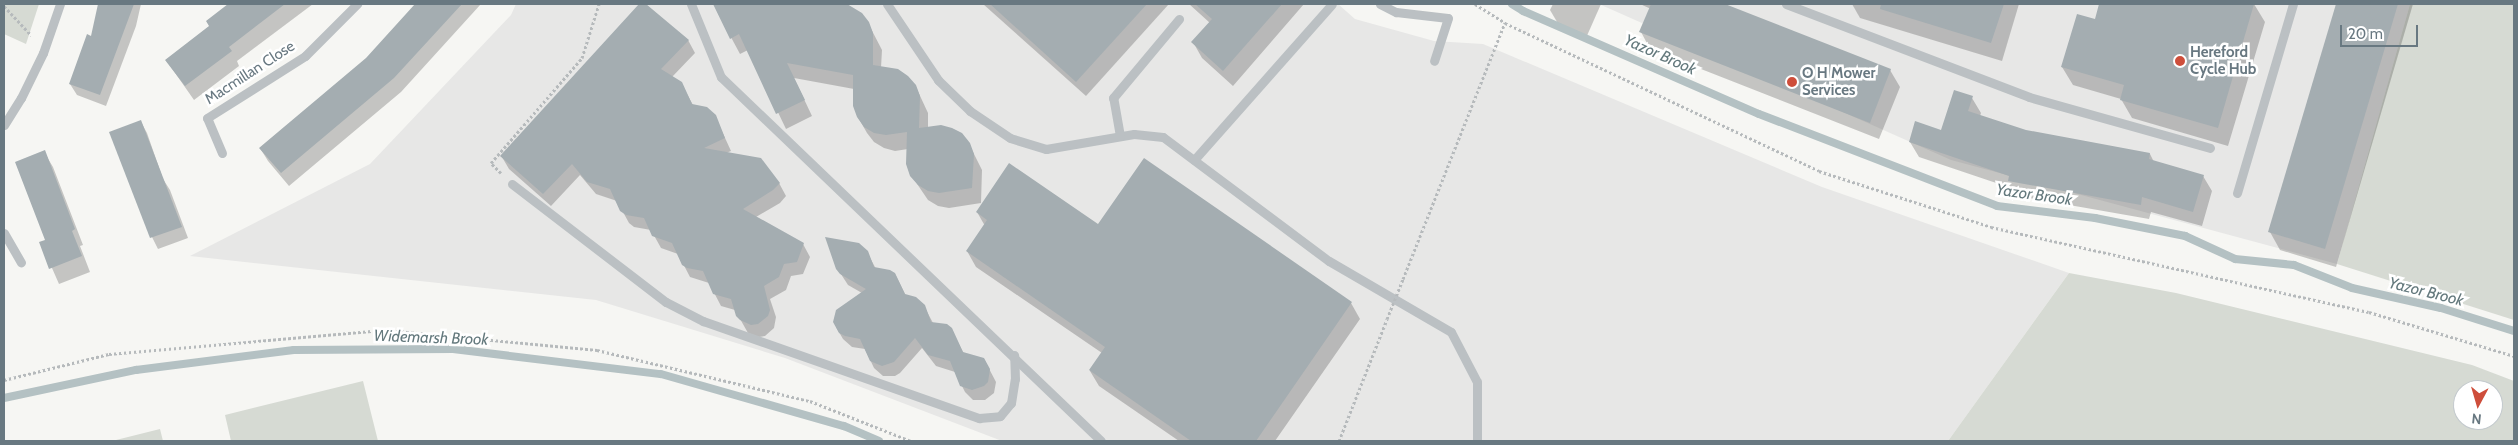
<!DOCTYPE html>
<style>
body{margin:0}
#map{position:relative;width:2518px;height:445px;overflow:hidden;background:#f6f6f3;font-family:Cabin,sans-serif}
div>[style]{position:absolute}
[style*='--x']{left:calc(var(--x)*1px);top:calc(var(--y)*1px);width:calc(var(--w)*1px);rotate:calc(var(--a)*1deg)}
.built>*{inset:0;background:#e7e7e6}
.green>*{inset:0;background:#d6dad3}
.shadow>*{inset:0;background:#0003}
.stream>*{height:8px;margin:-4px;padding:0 4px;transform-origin:4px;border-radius:4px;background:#b4c1c3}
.building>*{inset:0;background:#a4adb1}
.path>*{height:3px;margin-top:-1.5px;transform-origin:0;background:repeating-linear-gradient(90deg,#b6babc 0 2.5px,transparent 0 5px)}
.minor>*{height:9px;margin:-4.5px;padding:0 4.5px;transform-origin:4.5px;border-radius:4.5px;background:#bbc0c3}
.path-bridge>*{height:3px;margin-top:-1.5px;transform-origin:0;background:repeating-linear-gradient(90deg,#b6babc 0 2.5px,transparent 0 5px)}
.dots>*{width:14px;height:14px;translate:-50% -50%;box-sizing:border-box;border:2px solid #fff;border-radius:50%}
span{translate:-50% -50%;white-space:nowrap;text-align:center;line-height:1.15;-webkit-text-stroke:5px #fff;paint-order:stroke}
.poi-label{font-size:15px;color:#687881;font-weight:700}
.left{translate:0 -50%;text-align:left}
.street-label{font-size:15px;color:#687881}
.water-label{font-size:16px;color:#64797d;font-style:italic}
.frame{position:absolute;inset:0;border:5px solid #687881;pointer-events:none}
.north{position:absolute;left:2453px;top:380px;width:50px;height:50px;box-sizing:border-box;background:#fff;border:1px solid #c3c9cd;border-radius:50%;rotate:186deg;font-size:14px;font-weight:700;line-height:20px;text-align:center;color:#687881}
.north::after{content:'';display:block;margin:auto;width:18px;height:22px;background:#ce4e3b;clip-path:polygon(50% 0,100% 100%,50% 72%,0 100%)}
.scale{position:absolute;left:2340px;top:25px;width:78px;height:22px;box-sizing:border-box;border:2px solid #687881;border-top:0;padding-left:6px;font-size:15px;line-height:18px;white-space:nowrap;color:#687881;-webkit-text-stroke:4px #fff;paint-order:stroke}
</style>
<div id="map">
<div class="built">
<i style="clip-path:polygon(516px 4px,1338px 4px,1355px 19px,1434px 41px,1483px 44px,1822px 187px,2069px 273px,1948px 441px,1002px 441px,785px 358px,596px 300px,190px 256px,370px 164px,511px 15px)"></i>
<i style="clip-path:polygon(1599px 4px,2410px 4px,2337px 264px,1951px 160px)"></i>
</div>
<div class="green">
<i style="clip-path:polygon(4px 4px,39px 4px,26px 44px,4px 34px)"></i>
<i style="clip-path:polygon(2410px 4px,2514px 4px,2514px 320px,2337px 264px)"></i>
<i style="clip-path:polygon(evenodd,2069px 273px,2176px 293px,2472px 365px,2514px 381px,2514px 441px,1948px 441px,2069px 273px,2463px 390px,2493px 390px,2493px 420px,2463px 420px,2463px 390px)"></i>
<i style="clip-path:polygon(363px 381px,378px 441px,231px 441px,225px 415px)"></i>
<i style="clip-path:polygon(160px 429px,163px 441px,112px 441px)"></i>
</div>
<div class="shadow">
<i style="clip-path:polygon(99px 4px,141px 4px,136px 26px,106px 106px,77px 95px,70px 84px,92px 38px)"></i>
<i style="clip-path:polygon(231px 4px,313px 4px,237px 61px,239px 66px,194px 100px,166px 60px,210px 26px,207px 21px)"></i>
<i style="clip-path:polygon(417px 4px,481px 4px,401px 92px,289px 186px,268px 161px,260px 148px,367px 59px)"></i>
<i style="clip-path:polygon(640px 4px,644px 4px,688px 40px,695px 53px,672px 77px,681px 83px,693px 105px,715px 116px,731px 151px,726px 153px,779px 183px,786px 196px,780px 203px,756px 217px,803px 244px,810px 257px,803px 274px,791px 276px,786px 290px,770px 299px,776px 317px,774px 328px,765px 336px,759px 337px,748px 333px,735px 310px,721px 306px,709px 283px,690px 277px,678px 254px,661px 248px,651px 230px,634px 227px,629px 223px,617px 201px,596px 194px,580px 175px,551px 206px,509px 169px,502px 157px)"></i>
<i style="clip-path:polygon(737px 4px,839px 4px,868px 23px,882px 50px,881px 68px,915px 85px,928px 113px,928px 128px,969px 144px,982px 170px,981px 203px,949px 208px,938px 206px,928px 200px,911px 175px,908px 149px,895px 151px,884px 148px,874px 142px,867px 133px,858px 117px,854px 89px,794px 78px,812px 116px,786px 129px,748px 50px,740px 54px,718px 13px)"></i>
<i style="clip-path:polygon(983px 4px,1169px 4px,1086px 96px)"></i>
<i style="clip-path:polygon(1189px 4px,1304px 4px,1233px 86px,1202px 58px,1193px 42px,1210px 23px)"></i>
<i style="clip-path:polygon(1553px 4px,1601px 4px,1586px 38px,1560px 27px,1550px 10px)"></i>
<i style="clip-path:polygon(1640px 4px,1721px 4px,1890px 70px,1900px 87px,1879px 139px,1650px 49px,1641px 32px,1651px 9px)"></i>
<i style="clip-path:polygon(1852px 4px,2019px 4px,2002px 61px,1860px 18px)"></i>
<i style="clip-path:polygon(2101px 4px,2254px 4px,2265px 22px,2228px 146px,2132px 118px,2121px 99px,2073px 85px,2062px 67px,2096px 21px)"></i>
<i style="clip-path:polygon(2337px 4px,2413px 4px,2336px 267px,2280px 250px,2270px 232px)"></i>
<i style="clip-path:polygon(1972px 98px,1981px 113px,1980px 116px,2026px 132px,2150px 154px,2154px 162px,2203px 176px,2212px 191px,2202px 226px,2151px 212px,2149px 219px,2018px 196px,2014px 189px,1919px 157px,1910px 142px,1942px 132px)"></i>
<i style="clip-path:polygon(141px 122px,147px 133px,163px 179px,170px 190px,188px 238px,158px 249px,152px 237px)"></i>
<i style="clip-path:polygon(44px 152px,53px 167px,83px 245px,80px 246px,90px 272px,59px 284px,41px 243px,46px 241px)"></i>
<i style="clip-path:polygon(1144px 160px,1351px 303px,1360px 319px,1275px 441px,1179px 441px,1099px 386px,1090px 371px,1102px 353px,976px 267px,967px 251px,985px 226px,977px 212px,1098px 226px)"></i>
<i style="clip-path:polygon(867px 252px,876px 269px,895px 274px,906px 296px,924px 306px,933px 323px,951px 329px,964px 354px,984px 359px,996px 382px,994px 393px,985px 400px,973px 400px,965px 392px,955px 372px,936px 366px,922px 348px,900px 373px,895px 376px,883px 376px,874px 368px,865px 349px,852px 347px,843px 339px,836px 327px,862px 293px,848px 285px,837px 268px)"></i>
</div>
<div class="stream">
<i style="--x:1512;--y:4;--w:13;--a:32"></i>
<i style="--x:1523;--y:11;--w:257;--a:23.6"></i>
<i style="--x:1759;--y:114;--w:255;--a:21.1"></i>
<i style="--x:1997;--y:206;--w:99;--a:7"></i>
<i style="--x:2095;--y:218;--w:92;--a:11.3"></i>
<i style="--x:2185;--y:236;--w:55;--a:24.7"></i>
<i style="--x:2235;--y:259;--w:59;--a:5.8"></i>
<i style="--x:2294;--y:265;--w:62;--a:21.6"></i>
<i style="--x:2352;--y:288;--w:91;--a:12.7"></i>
<i style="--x:2441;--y:308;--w:77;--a:17.5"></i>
<i style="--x:4;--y:398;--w:135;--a:-12"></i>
<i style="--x:136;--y:370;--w:159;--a:-7.2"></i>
<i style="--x:294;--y:350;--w:159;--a:-0.4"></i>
<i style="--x:453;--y:349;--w:209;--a:6.9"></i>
<i style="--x:661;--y:374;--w:190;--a:15.9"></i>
<i style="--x:844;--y:426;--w:38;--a:23"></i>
</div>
<div class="building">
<i style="clip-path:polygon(98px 4px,134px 4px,100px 95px,69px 84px,87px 34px,91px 36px)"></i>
<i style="clip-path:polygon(228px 4px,285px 4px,229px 47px,232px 51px,185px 86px,165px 60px,209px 26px,206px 21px)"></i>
<i style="clip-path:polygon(415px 4px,462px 4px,394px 78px,281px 173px,259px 148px,366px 58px)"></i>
<i style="clip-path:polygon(639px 4px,646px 4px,689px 40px,661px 69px,682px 82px,692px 104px,707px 107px,716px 115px,725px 138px,704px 148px,761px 158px,780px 183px,773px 190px,743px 209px,804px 243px,797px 262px,784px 264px,779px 277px,764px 286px,770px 310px,768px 316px,758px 324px,751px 325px,740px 320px,736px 316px,731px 299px,713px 294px,703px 271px,687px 268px,682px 265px,672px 243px,652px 236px,644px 218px,626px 215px,620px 211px,610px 189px,587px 182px,572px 164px,543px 194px,500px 156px)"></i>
<i style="clip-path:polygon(713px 4px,847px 4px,862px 13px,869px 22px,873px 33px,873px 65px,898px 69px,908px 76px,916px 85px,920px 96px,919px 128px,941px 125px,952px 128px,962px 133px,970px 143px,974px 154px,972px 188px,939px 193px,928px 191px,918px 185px,910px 176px,906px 164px,907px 132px,886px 135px,874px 133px,864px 127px,857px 117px,853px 106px,853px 75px,787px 63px,805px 100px,776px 114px,739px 34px,730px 39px)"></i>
<i style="clip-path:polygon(990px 4px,1147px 4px,1076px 82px)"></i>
<i style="clip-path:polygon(1195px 4px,1282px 4px,1223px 71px,1191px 42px,1212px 19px)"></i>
<i style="clip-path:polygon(1651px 4px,1725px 4px,1891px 69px,1870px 123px,1639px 32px)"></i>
<i style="clip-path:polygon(1881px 4px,2004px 4px,1991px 43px,1880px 9px)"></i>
<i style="clip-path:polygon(2099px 4px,2254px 4px,2218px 128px,2120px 100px,2124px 85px,2061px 67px,2077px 14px,2095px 19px)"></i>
<i style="clip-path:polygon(2336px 4px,2398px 4px,2325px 249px,2268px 232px)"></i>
<i style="clip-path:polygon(1954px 90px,1973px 96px,1968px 111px,2026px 130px,2150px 153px,2149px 159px,2204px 175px,2193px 212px,2142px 197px,2141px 205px,2008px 181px,2009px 176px,1909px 142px,1915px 121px,1941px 130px)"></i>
<i style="clip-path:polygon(141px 120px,182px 227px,150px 238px,109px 132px)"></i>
<i style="clip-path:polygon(45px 150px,75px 229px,72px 231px,82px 256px,49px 269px,39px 242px,45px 240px,15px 162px)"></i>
<i style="clip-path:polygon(1144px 158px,1352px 302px,1256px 441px,1191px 441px,1089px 370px,1105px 347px,966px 251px,987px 220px,976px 212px,1009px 163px,1098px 224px)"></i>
<i style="clip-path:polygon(825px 237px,859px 243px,868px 251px,874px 267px,890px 270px,895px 273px,905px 294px,916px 297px,925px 305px,931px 322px,947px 324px,952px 328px,963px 352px,984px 358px,990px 369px,988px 382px,984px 386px,972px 390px,960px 386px,950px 361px,928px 355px,915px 338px,894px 362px,882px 366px,870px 361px,860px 339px,845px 336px,839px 333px,833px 322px,836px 310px,866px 289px,840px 274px,836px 269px)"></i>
</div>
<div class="path">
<i style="--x:1475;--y:4;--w:36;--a:32"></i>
<i style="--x:1505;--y:23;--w:347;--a:25.2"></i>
<i style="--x:1819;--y:171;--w:181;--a:18"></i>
<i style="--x:1991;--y:227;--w:387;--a:12.7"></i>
<i style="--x:2369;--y:312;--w:152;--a:16.9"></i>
<i style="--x:4;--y:6;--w:40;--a:47"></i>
<i style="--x:501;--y:173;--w:14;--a:-135"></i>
<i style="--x:491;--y:163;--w:139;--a:-49.1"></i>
<i style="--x:582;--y:58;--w:57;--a:-72.5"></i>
<i style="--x:1403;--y:279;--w:276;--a:-68.3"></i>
<i style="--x:4;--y:380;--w:108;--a:-13.9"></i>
<i style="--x:109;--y:354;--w:278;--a:-5"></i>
<i style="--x:386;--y:330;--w:212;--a:5.4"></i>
<i style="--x:597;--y:350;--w:219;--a:13.5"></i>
<i style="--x:810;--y:401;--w:109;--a:21.6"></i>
<i style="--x:1339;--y:441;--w:131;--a:-68.5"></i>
</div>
<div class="minor">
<i style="--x:691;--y:4;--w:79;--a:67.7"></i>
<i style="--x:721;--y:77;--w:526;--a:43.77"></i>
<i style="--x:887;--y:4;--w:92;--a:56.1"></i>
<i style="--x:938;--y:80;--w:45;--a:44.1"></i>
<i style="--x:970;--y:111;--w:48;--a:34"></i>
<i style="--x:1010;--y:138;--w:38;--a:17"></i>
<i style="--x:1046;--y:149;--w:89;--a:-9.7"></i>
<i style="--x:1134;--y:134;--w:29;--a:6"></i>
<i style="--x:1163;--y:137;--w:207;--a:36.8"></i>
<i style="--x:1329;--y:261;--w:141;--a:30.2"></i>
<i style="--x:1451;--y:332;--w:56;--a:62.5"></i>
<i style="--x:1477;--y:382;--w:59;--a:90"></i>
<i style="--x:1380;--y:4;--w:18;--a:27"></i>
<i style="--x:1396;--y:12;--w:52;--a:6.6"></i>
<i style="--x:1448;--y:18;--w:45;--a:108"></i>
<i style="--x:1786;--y:4;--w:260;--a:20.9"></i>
<i style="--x:2029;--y:97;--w:188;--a:15.7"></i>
<i style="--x:4;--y:125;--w:32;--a:-58"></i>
<i style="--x:21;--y:98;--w:50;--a:-63.9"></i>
<i style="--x:43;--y:53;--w:52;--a:-70.9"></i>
<i style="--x:1120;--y:136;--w:39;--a:-100"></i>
<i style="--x:1113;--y:98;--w:103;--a:-50.1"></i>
<i style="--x:222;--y:153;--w:38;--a:-113"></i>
<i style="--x:207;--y:118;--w:116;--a:-32.3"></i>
<i style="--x:305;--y:56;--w:74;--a:-45"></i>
<i style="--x:1194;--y:160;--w:208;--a:-48.5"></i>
<i style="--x:512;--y:184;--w:194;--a:37.5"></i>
<i style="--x:666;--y:302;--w:42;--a:27.2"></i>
<i style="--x:703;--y:321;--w:293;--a:19.4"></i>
<i style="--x:979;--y:418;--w:21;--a:-5"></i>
<i style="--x:1000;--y:416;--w:17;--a:-50"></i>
<i style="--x:1011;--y:403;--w:24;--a:-81"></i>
<i style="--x:1015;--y:379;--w:24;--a:-92"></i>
<i style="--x:2237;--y:193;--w:197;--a:-73.5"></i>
<i style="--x:4;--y:233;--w:34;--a:60"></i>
</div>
<div class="path-bridge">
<i style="--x:1387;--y:319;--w:43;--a:-68.2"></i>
</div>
<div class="dots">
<i style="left:2180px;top:61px;background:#ce4e3b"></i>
<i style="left:1792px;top:82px;background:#ce4e3b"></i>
</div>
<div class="poi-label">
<span class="left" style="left:2190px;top:61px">Hereford<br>Cycle Hub</span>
<span class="left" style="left:1802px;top:82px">O H Mower<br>Services</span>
</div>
<div class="street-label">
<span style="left:250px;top:73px;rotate:-33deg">Macmillan Close</span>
</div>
<div class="water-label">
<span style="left:1660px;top:55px;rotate:24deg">Yazor Brook</span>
<span style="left:2034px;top:195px;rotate:8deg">Yazor Brook</span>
<span style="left:2426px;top:292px;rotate:14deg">Yazor Brook</span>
<span style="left:431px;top:338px;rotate:2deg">Widemarsh Brook</span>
</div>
<div class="frame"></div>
<div class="north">N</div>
<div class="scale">20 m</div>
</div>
